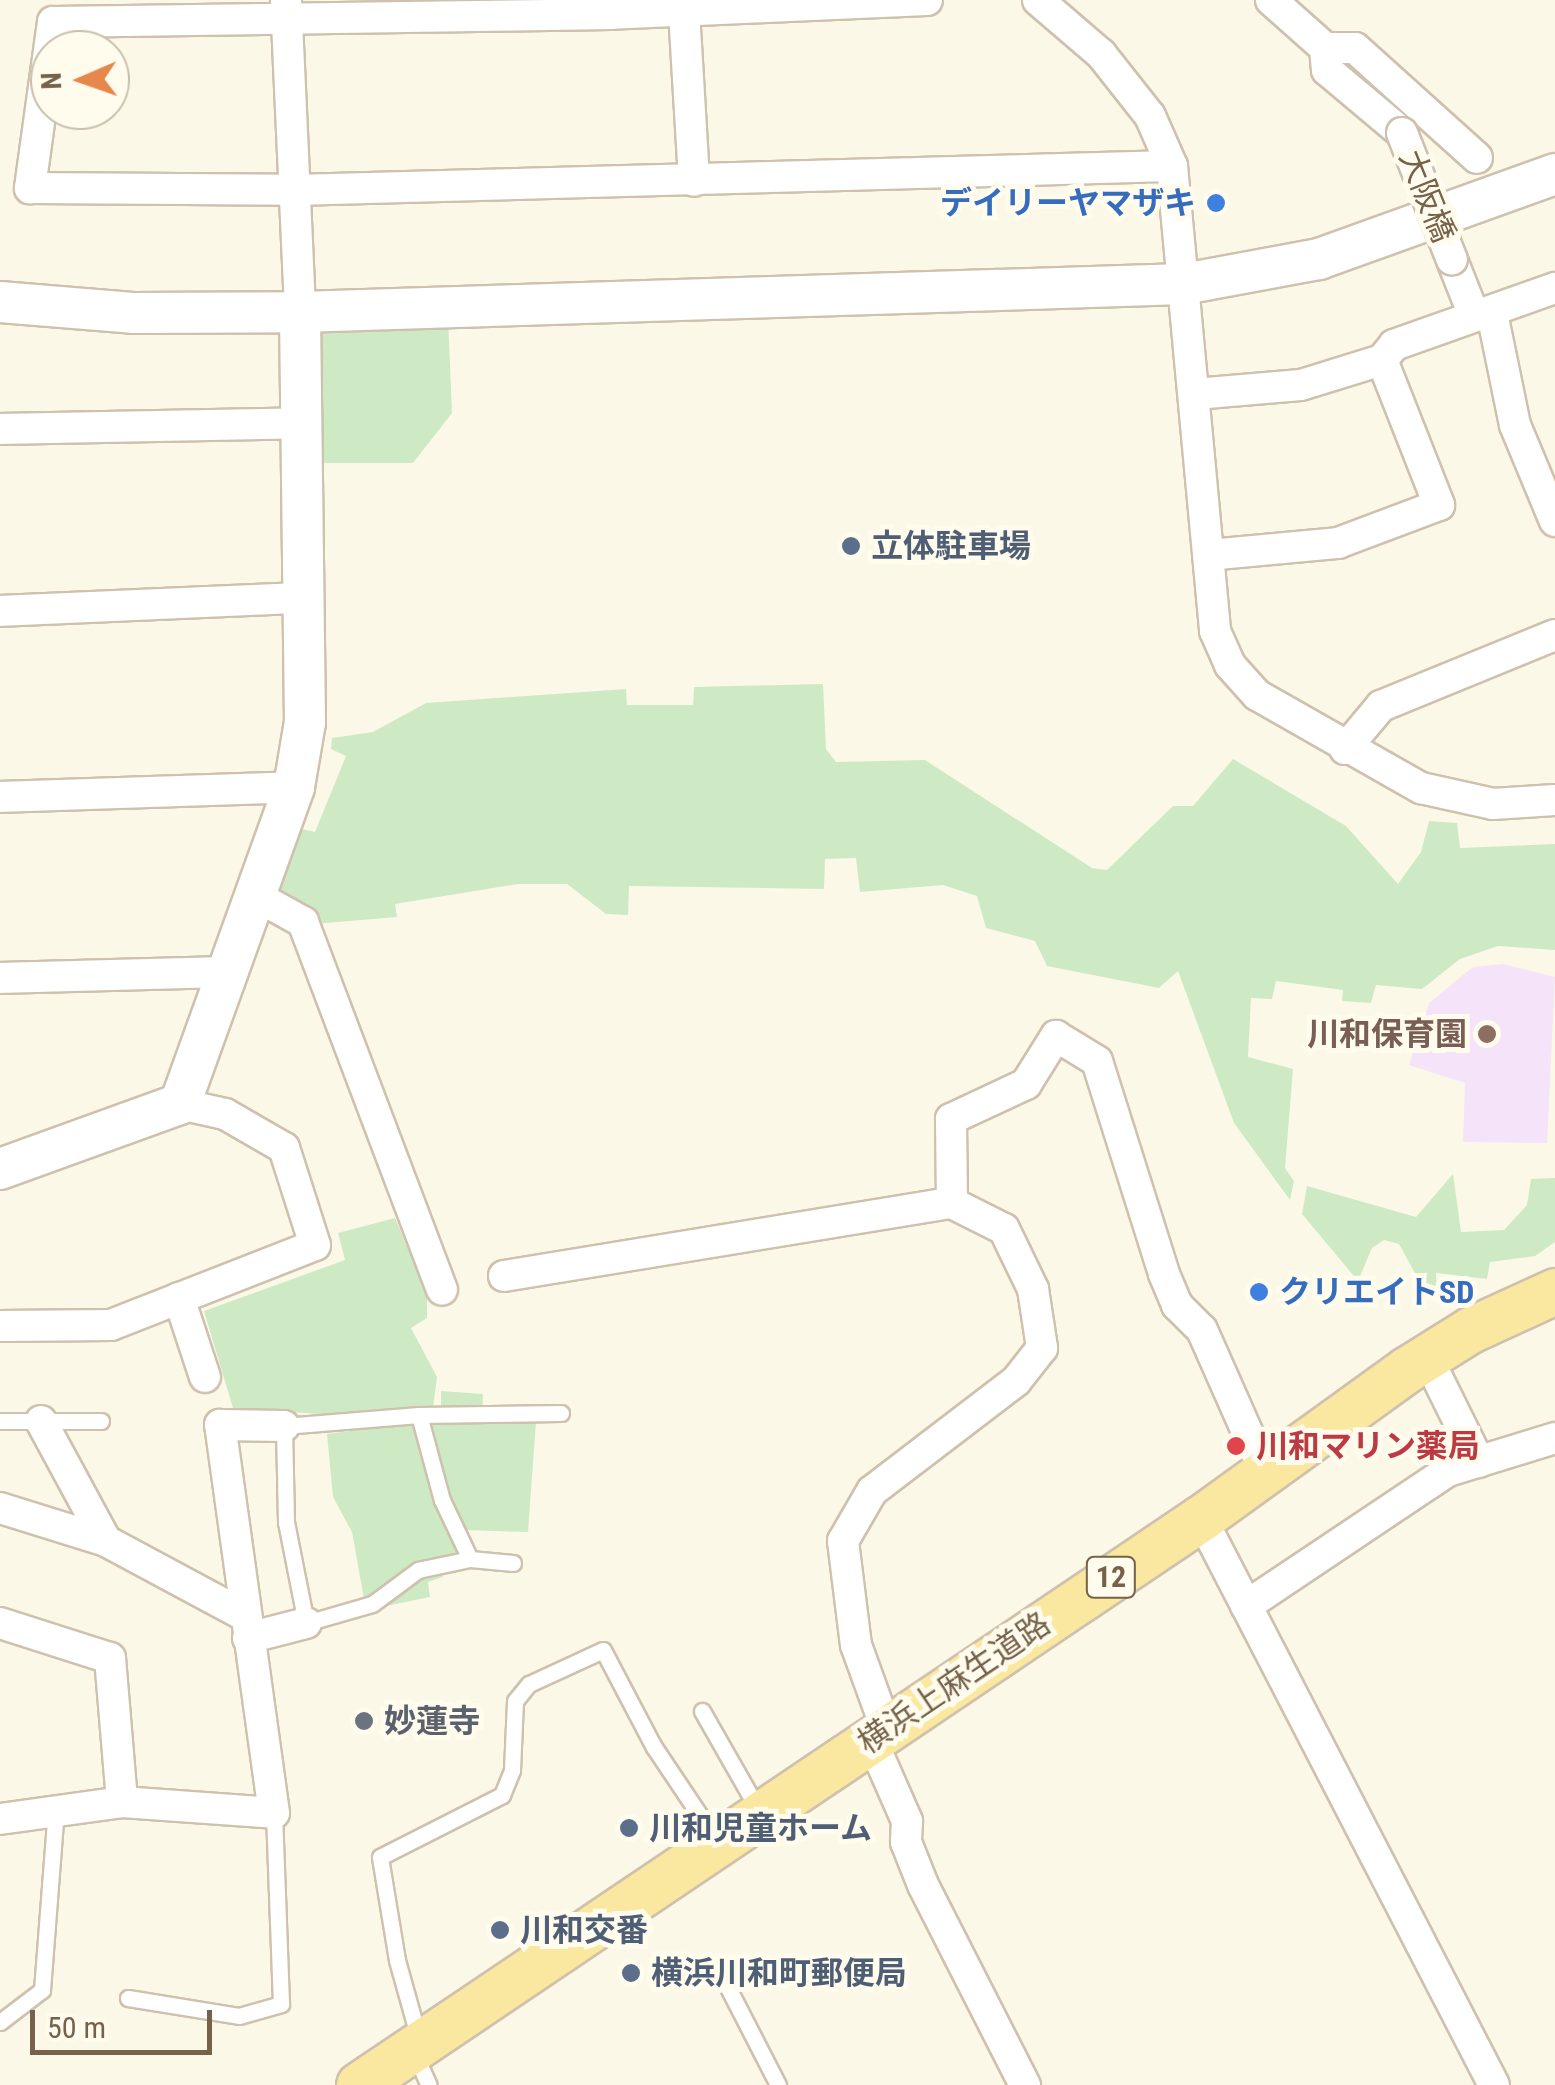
<!DOCTYPE html>
<meta charset="utf-8">
<style>
body{margin:0}
#map{position:relative;width:1555px;height:2085px;overflow:hidden;background:#fcf8e7;font-family:"Roboto Condensed","Noto Sans JP",sans-serif}
div>[style]{position:absolute}
[style*='--x']{left:calc(var(--x)*1px);top:calc(var(--y)*1px);width:calc(var(--w)*1px);rotate:calc(var(--a)*1deg)}
.education>*{inset:0;background:#f5e3f9}
.green>*{inset:0;background:#ceeac5}
.roads{filter:drop-shadow(2px 0 #cec1ad) drop-shadow(-2px 0 #cec1ad) drop-shadow(0 2px #cec1ad) drop-shadow(0 -2px #cec1ad)}
.lane>*{height:15px;margin:-7.5px;padding:0 7.5px;transform-origin:7.5px;border-radius:7.5px;background:#fff}
.street>*{height:30px;margin:-15px;padding:0 15px;transform-origin:15px;border-radius:15px;background:#fff}
.secondary>*{height:40px;margin:-20px;padding:0 20px;transform-origin:20px;border-radius:20px;background:#fff}
.primary>*{height:45px;margin:-22.5px;padding:0 22.5px;transform-origin:22.5px;border-radius:22.5px;background:#fbe8a0}
.bridges{filter:drop-shadow(2px 0 #cec1ad) drop-shadow(-2px 0 #cec1ad) drop-shadow(0 2px #cec1ad) drop-shadow(0 -2px #cec1ad)}
.street-bridge>*{height:30px;margin:-15px;padding:0 15px;transform-origin:15px;border-radius:15px;background:#fff}
.dots>*{width:28px;height:28px;translate:-50% -50%;box-sizing:border-box;border:5px solid #fffbed;border-radius:50%}
span{translate:-50% -50%;white-space:nowrap;text-align:center;line-height:1.15;-webkit-text-stroke:10px #fffbed;paint-order:stroke}
.shield-label span{padding:2px 8px;background:#fffbed;border:2px solid;border-radius:8px;-webkit-text-stroke-width:0}
.shield-label{font-size:30px;color:#76624b;font-weight:700}
.street-label{font-size:32px;color:#76624b}
.shop-label{font-size:32px;color:#366cbe;font-weight:700}
.right{translate:-100% -50%;text-align:right}
.left{translate:0 -50%;text-align:left}
.service-label{font-size:32px;color:#4e5e75;font-weight:700}
.education-label{font-size:32px;color:#785e54;font-weight:700}
.health-label{font-size:32px;color:#be3a42;font-weight:700}
.worship-label{font-size:32px;color:#5b616d;font-weight:700}
.north{position:absolute;left:30px;top:30px;width:100px;height:100px;box-sizing:border-box;background:#fffbed;border:2px solid #c8beac;border-radius:50%;rotate:268deg;font-size:28px;font-weight:700;line-height:40px;text-align:center;color:#76624b}
.north::after{content:'';display:block;margin:auto;width:35px;height:45px;background:#e6884c;clip-path:polygon(50% 0,100% 100%,50% 72%,0 100%)}
.scale{position:absolute;left:30px;top:2010px;width:182px;height:45px;box-sizing:border-box;border:5px solid #76624b;border-top:0;padding-left:12px;font-size:30px;line-height:35px;white-space:nowrap;color:#76624b;-webkit-text-stroke:8px #fffbed;paint-order:stroke}
</style>
<div id="map">
<div class="education">
<i style="clip-path:polygon(1503px 964px,1555px 977px,1547px 1143px,1463px 1142px,1465px 1083px,1409px 1065px,1429px 1003px,1473px 967px)"></i>
</div>
<div class="green">
<i style="clip-path:polygon(448px 317px,452px 413px,413px 463px,309px 463px,307px 319px)"></i>
<i style="clip-path:polygon(823px 684px,826px 749px,836px 762px,925px 760px,1092px 868px,1107px 870px,1173px 806px,1193px 806px,1233px 759px,1346px 826px,1398px 884px,1421px 852px,1429px 821px,1457px 823px,1460px 848px,1555px 844px,1555px 950px,1498px 946px,1460px 959px,1422px 989px,1376px 985px,1371px 1003px,1342px 1001px,1343px 990px,1276px 981px,1272px 999px,1251px 998px,1248px 1057px,1293px 1069px,1285px 1168px,1294px 1181px,1290px 1200px,1234px 1123px,1178px 971px,1159px 988px,1047px 966px,1035px 941px,986px 928px,977px 896px,943px 885px,860px 892px,856px 858px,825px 859px,824px 889px,629px 886px,628px 915px,606px 914px,567px 884px,518px 884px,395px 904px,397px 917px,314px 924px,277px 895px,298px 828px,315px 832px,346px 756px,331px 749px,332px 738px,373px 732px,426px 703px,626px 689px,627px 705px,693px 705px,694px 687px)"></i>
<i style="clip-path:polygon(1453px 1174px,1461px 1232px,1504px 1230px,1527px 1205px,1531px 1179px,1555px 1178px,1555px 1242px,1535px 1256px,1490px 1262px,1487px 1279px,1436px 1273px,1437px 1297px,1427px 1295px,1399px 1244px,1384px 1240px,1372px 1248px,1358px 1281px,1302px 1214px,1307px 1186px,1416px 1217px)"></i>
<i style="clip-path:polygon(395px 1218px,427px 1294px,427px 1318px,411px 1328px,437px 1377px,433px 1408px,348px 1416px,233px 1408px,204px 1311px,345px 1260px,338px 1233px)"></i>
<i style="clip-path:polygon(441px 1391px,483px 1394px,482px 1422px,536px 1422px,528px 1532px,464px 1530px,470px 1549px,438px 1561px,443px 1577px,428px 1582px,430px 1597px,366px 1610px,352px 1532px,333px 1497px,327px 1434px,441px 1419px)"></i>
</div>
<div class="roads">
<div class="lane">
<i style="--x:419;--y:1415;--w:88;--a:74.9"></i>
<i style="--x:442;--y:1500;--w:65;--a:64.6"></i>
<i style="--x:0;--y:1421;--w:101;--a:0"></i>
<i style="--x:513;--y:1563;--w:43;--a:-174.7"></i>
<i style="--x:470;--y:1559;--w:53;--a:168.1"></i>
<i style="--x:418;--y:1570;--w:57;--a:143.5"></i>
<i style="--x:372;--y:1604;--w:69;--a:163.9"></i>
<i style="--x:306;--y:1623;--w:103;--a:-101.2"></i>
<i style="--x:286;--y:1522;--w:96;--a:-91.2"></i>
<i style="--x:284;--y:1426;--w:135;--a:-4.7"></i>
<i style="--x:419;--y:1415;--w:142;--a:-0.8"></i>
<i style="--x:702;--y:1711;--w:113;--a:60.3"></i>
<i style="--x:719;--y:1970;--w:129;--a:62.8"></i>
<i style="--x:128;--y:1998;--w:112;--a:9.2"></i>
<i style="--x:239;--y:2016;--w:44;--a:-15.9"></i>
<i style="--x:281;--y:2004;--w:191;--a:-92.1"></i>
<i style="--x:0;--y:2022;--w:53;--a:-37.3"></i>
<i style="--x:42;--y:1990;--w:182;--a:-85.6"></i>
<i style="--x:419;--y:2039;--w:82;--a:-105.6"></i>
<i style="--x:397;--y:1960;--w:104;--a:-99.4"></i>
<i style="--x:380;--y:1857;--w:137;--a:-26.9"></i>
<i style="--x:502;--y:1795;--w:27;--a:-68"></i>
<i style="--x:512;--y:1770;--w:69;--a:-87.5"></i>
<i style="--x:515;--y:1701;--w:22;--a:-51"></i>
<i style="--x:529;--y:1684;--w:81;--a:-24.7"></i>
<i style="--x:603;--y:1650;--w:110;--a:62.3"></i>
<i style="--x:654;--y:1747;--w:110;--a:56.2"></i>
<i style="--x:414;--y:2052;--w:36;--a:66"></i>
</div>
<div class="street">
<i style="--x:286;--y:0;--w:312;--a:87.4"></i>
<i style="--x:927;--y:0;--w:316;--a:177.5"></i>
<i style="--x:611;--y:14;--w:558;--a:179.18"></i>
<i style="--x:53;--y:22;--w:168;--a:97.9"></i>
<i style="--x:30;--y:188;--w:264;--a:0.4"></i>
<i style="--x:294;--y:190;--w:878;--a:-1.57"></i>
<i style="--x:1038;--y:0;--w:83;--a:40.6"></i>
<i style="--x:1101;--y:54;--w:79;--a:51.7"></i>
<i style="--x:1150;--y:116;--w:55;--a:66.3"></i>
<i style="--x:1172;--y:166;--w:467;--a:84.7"></i>
<i style="--x:1215;--y:631;--w:37;--a:66"></i>
<i style="--x:1230;--y:665;--w:40;--a:48"></i>
<i style="--x:1257;--y:695;--w:189;--a:29.6"></i>
<i style="--x:1421;--y:788;--w:74;--a:12.5"></i>
<i style="--x:1493;--y:804;--w:62;--a:-3.7"></i>
<i style="--x:1271;--y:0;--w:72;--a:41.6"></i>
<i style="--x:1325;--y:48;--w:22;--a:85"></i>
<i style="--x:1327;--y:70;--w:98;--a:40"></i>
<i style="--x:684;--y:11;--w:170;--a:86.6"></i>
<i style="--x:1325;--y:48;--w:30;--a:0"></i>
<i style="--x:1355;--y:48;--w:164;--a:42"></i>
<i style="--x:1452;--y:260;--w:57;--a:68.4"></i>
<i style="--x:1492;--y:313;--w:114;--a:78.4"></i>
<i style="--x:1515;--y:425;--w:104;--a:67.4"></i>
<i style="--x:1382;--y:360;--w:19;--a:-51"></i>
<i style="--x:1394;--y:345;--w:171;--a:-19.5"></i>
<i style="--x:1195;--y:394;--w:106;--a:-4.9"></i>
<i style="--x:1301;--y:385;--w:85;--a:-17.2"></i>
<i style="--x:1382;--y:360;--w:156;--a:68.5"></i>
<i style="--x:1439;--y:505;--w:108;--a:159.4"></i>
<i style="--x:1338;--y:543;--w:130;--a:174.7"></i>
<i style="--x:0;--y:429;--w:301;--a:-1.1"></i>
<i style="--x:0;--y:611;--w:303;--a:-2.5"></i>
<i style="--x:1345;--y:749;--w:56;--a:-50.1"></i>
<i style="--x:1381;--y:706;--w:188;--a:-22.2"></i>
<i style="--x:0;--y:797;--w:294;--a:-1.9"></i>
<i style="--x:256;--y:896;--w:54;--a:29"></i>
<i style="--x:303;--y:922;--w:393;--a:69.3"></i>
<i style="--x:0;--y:978;--w:229;--a:-1.5"></i>
<i style="--x:952;--y:1203;--w:84;--a:-90.7"></i>
<i style="--x:951;--y:1119;--w:83;--a:-25"></i>
<i style="--x:1026;--y:1084;--w:57;--a:-58"></i>
<i style="--x:1056;--y:1036;--w:48;--a:31.4"></i>
<i style="--x:1097;--y:1061;--w:223;--a:72.5"></i>
<i style="--x:1164;--y:1274;--w:34;--a:67"></i>
<i style="--x:1177;--y:1305;--w:35;--a:45"></i>
<i style="--x:1202;--y:1330;--w:155;--a:66.1"></i>
<i style="--x:504;--y:1276;--w:454;--a:-9.3"></i>
<i style="--x:952;--y:1203;--w:58;--a:26.6"></i>
<i style="--x:1004;--y:1229;--w:67;--a:64.2"></i>
<i style="--x:1033;--y:1289;--w:60;--a:81.3"></i>
<i style="--x:1042;--y:1348;--w:42;--a:128.2"></i>
<i style="--x:1016;--y:1381;--w:181;--a:142.6"></i>
<i style="--x:872;--y:1491;--w:58;--a:120.1"></i>
<i style="--x:843;--y:1541;--w:105;--a:82.9"></i>
<i style="--x:856;--y:1645;--w:88;--a:70.1"></i>
<i style="--x:179;--y:1298;--w:83;--a:71.8"></i>
<i style="--x:0;--y:1326;--w:111;--a:-0.5"></i>
<i style="--x:111;--y:1325;--w:219;--a:-21.4"></i>
<i style="--x:315;--y:1245;--w:102;--a:-107.7"></i>
<i style="--x:284;--y:1148;--w:68;--a:-150"></i>
<i style="--x:225;--y:1114;--w:46;--a:-167.5"></i>
<i style="--x:1427;--y:1357;--w:117;--a:63.7"></i>
<i style="--x:41;--y:1421;--w:136;--a:61.6"></i>
<i style="--x:0;--y:1508;--w:111;--a:17.3"></i>
<i style="--x:106;--y:1541;--w:157;--a:28.2"></i>
<i style="--x:1201;--y:1518;--w:638;--a:62.67"></i>
<i style="--x:1246;--y:1606;--w:243;--a:-33.8"></i>
<i style="--x:1448;--y:1471;--w:112;--a:-17.1"></i>
<i style="--x:0;--y:1623;--w:115;--a:17.7"></i>
<i style="--x:110;--y:1658;--w:144;--a:85.2"></i>
<i style="--x:248;--y:1638;--w:60;--a:-14.5"></i>
<i style="--x:871;--y:1739;--w:90;--a:66.3"></i>
<i style="--x:907;--y:1821;--w:21;--a:93"></i>
<i style="--x:906;--y:1842;--w:46;--a:68.4"></i>
<i style="--x:923;--y:1885;--w:225;--a:63"></i>
<i style="--x:0;--y:1819;--w:123;--a:-7.9"></i>
<i style="--x:122;--y:1802;--w:152;--a:4.1"></i>
<i style="--x:274;--y:1813;--w:392;--a:-97.9"></i>
<i style="--x:220;--y:1425;--w:64;--a:0.9"></i>
</div>
<div class="secondary">
<i style="--x:0;--y:302;--w:133;--a:4.7"></i>
<i style="--x:133;--y:313;--w:167;--a:-0.3"></i>
<i style="--x:300;--y:312;--w:884;--a:-1.81"></i>
<i style="--x:1184;--y:284;--w:137;--a:-10.5"></i>
<i style="--x:1319;--y:259;--w:251;--a:-19.8"></i>
<i style="--x:0;--y:1169;--w:191;--a:-19.9"></i>
<i style="--x:180;--y:1104;--w:337;--a:-70.2"></i>
<i style="--x:294;--y:787;--w:66;--a:-80.4"></i>
<i style="--x:305;--y:722;--w:410;--a:-90.7"></i>
</div>
<div class="primary">
<i style="--x:359;--y:2085;--w:1015;--a:-33.96"></i>
<i style="--x:1201;--y:1518;--w:253;--a:-35.8"></i>
<i style="--x:1406;--y:1370;--w:75;--a:-32"></i>
<i style="--x:1470;--y:1330;--w:94;--a:-24.6"></i>
</div>
</div>
<div class="bridges">
<div class="street-bridge">
<i style="--x:1402;--y:133;--w:136;--a:68.5"></i>
</div>
</div>
<div class="dots">
<i style="left:1216px;top:203px;background:#3f7fe0"></i>
<i style="left:851px;top:546px;background:#5c6f8a"></i>
<i style="left:1487px;top:1034px;background:#8d6e63"></i>
<i style="left:1259px;top:1292px;background:#3f7fe0"></i>
<i style="left:1236px;top:1446px;background:#e0444e"></i>
<i style="left:364px;top:1721px;background:#6b7280"></i>
<i style="left:629px;top:1828px;background:#5c6f8a"></i>
<i style="left:500px;top:1930px;background:#5c6f8a"></i>
<i style="left:631px;top:1973px;background:#5c6f8a"></i>
</div>
<div class="shield-label">
<span style="left:1111px;top:1577px">12</span>
</div>
<div class="street-label">
<span style="left:1427px;top:196px;rotate:68deg">大阪橋</span>
<span style="left:954px;top:1683px;rotate:-34deg">横浜上麻生道路</span>
</div>
<div class="shop-label">
<span class="right" style="left:1196px;top:203px">デイリーヤマザキ</span>
<span class="left" style="left:1279px;top:1292px">クリエイトSD</span>
</div>
<div class="service-label">
<span class="left" style="left:871px;top:546px">立体駐車場</span>
<span class="left" style="left:649px;top:1828px">川和児童ホーム</span>
<span class="left" style="left:520px;top:1930px">川和交番</span>
<span class="left" style="left:651px;top:1973px">横浜川和町郵便局</span>
</div>
<div class="education-label">
<span class="right" style="left:1467px;top:1034px">川和保育園</span>
</div>
<div class="health-label">
<span class="left" style="left:1256px;top:1446px">川和マリン薬局</span>
</div>
<div class="worship-label">
<span class="left" style="left:384px;top:1721px">妙蓮寺</span>
</div>
<div class="north">N</div>
<div class="scale">50 m</div>
</div>
